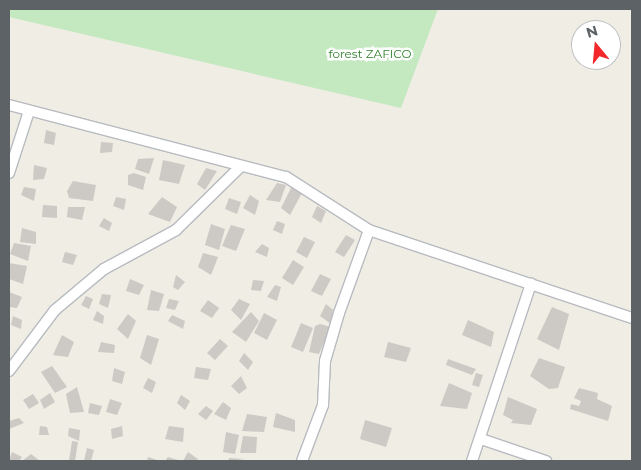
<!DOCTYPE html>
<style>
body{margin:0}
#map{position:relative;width:641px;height:470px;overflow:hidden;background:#f0ede5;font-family:Montserrat,sans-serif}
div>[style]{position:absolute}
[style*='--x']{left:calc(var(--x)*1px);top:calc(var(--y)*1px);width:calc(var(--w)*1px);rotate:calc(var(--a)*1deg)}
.green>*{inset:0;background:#c4e9c0}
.building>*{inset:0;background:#cdc9c4}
.roads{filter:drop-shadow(1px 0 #b7bbc0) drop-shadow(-1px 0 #b7bbc0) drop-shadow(0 1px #b7bbc0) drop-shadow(0 -1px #b7bbc0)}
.minor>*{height:10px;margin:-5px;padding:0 5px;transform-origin:5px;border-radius:5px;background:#fff}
span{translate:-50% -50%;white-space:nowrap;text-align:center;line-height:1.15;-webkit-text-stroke:5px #fff;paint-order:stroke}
.park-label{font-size:12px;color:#32832f}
.frame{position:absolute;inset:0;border:10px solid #5d6266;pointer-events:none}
.north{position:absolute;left:571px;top:20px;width:50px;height:50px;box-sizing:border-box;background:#fff;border:1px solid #bec0c2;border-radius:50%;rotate:343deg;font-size:14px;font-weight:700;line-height:20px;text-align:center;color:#5d6266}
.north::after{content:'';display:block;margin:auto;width:18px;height:22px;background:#f4272a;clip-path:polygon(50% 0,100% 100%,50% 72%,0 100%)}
</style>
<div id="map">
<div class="green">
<i style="clip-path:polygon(9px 9px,438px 9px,401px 108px,9px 17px)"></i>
</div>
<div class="building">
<i style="clip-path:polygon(46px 130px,56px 133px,54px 145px,44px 143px)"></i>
<i style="clip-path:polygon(101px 142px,113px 143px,112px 152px,100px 153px)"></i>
<i style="clip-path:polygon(154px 158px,149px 174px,135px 169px,138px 159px)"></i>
<i style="clip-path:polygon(163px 160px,185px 165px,179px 184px,159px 180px)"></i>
<i style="clip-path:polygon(34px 165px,47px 168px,44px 179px,33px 180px)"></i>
<i style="clip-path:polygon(206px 168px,217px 171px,205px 190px,197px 184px)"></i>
<i style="clip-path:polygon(134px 173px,146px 177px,143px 190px,128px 185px,128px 175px)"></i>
<i style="clip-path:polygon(73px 181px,96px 185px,93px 201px,69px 198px,67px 191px)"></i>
<i style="clip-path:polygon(277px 183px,286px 185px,280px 202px,266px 200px)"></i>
<i style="clip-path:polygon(293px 184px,303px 191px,290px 215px,281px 208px)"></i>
<i style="clip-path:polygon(24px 187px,36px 189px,34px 201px,21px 195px)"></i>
<i style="clip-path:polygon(250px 195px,259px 201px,255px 215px,243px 208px)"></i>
<i style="clip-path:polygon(116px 197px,126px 199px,124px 210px,113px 206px)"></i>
<i style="clip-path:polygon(162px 197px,177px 207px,170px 222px,148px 214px)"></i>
<i style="clip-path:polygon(229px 198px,241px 202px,237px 214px,225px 209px)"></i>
<i style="clip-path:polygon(43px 205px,57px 206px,57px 218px,42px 217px)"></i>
<i style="clip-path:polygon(317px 206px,326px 211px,321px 223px,312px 217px)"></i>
<i style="clip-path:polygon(68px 207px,85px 207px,82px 220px,67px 217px)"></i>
<i style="clip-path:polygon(104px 218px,112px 223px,109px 231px,99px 226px)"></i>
<i style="clip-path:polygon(277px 221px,285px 224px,282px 234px,273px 230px)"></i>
<i style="clip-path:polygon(211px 224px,225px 229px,219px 250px,205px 245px)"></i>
<i style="clip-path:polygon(231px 225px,245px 229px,236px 251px,222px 246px)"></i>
<i style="clip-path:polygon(22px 228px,36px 232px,36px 244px,20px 242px)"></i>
<i style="clip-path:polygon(346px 235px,355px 240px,344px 257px,335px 252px)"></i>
<i style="clip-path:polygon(304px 237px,315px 242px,307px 258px,296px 252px)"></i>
<i style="clip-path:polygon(14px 243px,31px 246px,28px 261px,10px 254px)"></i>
<i style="clip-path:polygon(262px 244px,269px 248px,267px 257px,255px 252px)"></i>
<i style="clip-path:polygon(65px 252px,77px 255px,73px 265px,62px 262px)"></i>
<i style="clip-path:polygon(203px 253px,218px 257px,211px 275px,198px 267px)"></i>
<i style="clip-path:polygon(293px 260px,304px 267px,293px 285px,282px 278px)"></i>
<i style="clip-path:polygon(9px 263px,27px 266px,23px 284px,9px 279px)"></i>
<i style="clip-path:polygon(320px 274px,331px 279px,322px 296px,311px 291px)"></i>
<i style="clip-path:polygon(176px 275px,185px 282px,178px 290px,173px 287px)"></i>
<i style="clip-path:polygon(130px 279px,144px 285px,139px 295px,126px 291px)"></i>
<i style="clip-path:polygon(253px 280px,264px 281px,261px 291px,251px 290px)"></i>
<i style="clip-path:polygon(275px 285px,281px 287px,277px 301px,267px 297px)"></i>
<i style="clip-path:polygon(151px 290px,164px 294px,159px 311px,147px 310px)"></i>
<i style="clip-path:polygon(9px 292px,22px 297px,17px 308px,9px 307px)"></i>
<i style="clip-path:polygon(102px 294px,111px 295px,108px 308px,99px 304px)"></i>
<i style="clip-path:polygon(86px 296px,93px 299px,89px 309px,81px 305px)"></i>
<i style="clip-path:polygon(169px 299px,179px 301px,175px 310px,166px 308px)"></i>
<i style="clip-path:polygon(239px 299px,250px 304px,241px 320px,231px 310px)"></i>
<i style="clip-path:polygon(208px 300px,219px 308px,212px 318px,200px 311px)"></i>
<i style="clip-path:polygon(326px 304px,333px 310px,331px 324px,320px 316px)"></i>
<i style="clip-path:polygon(552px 307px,569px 314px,559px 350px,537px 339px)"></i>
<i style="clip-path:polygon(97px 311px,104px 316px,103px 324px,93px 320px)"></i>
<i style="clip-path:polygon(251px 312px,259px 321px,246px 342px,232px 332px)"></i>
<i style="clip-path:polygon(264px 313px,277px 320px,267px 340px,254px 333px)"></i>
<i style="clip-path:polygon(128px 314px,136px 321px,128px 339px,117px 329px)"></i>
<i style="clip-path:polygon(172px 315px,185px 321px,183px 329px,168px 321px)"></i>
<i style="clip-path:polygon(13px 316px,22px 320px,21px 329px,11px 325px)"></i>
<i style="clip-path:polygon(468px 320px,494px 332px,491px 347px,462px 335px)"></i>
<i style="clip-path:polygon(301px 323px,313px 328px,303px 352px,291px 347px)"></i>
<i style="clip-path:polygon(320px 324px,331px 327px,319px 354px,309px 352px,315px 326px)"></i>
<i style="clip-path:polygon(62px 335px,74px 342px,68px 357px,53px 355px)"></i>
<i style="clip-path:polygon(147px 335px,159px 339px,151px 365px,140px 358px)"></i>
<i style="clip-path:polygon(220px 339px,228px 346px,215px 360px,207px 353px)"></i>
<i style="clip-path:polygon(101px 342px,115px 345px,114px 353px,98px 352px)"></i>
<i style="clip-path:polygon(388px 342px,411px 348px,406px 362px,384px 357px)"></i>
<i style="clip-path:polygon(244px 353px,253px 362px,248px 370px,239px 361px)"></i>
<i style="clip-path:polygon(539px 358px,565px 367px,558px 388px,549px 389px,530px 376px)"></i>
<i style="clip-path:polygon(448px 359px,476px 369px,472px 375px,446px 365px)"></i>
<i style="clip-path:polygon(52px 366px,67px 387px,55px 393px,41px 372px)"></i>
<i style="clip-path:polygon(196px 367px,211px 369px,208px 380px,194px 378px)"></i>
<i style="clip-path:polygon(114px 368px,125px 372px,122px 384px,112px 381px)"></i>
<i style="clip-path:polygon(476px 373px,483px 375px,479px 387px,472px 385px)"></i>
<i style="clip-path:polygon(241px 376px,247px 388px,239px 394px,231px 386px)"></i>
<i style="clip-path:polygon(148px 378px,156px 382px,152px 393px,143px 388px)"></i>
<i style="clip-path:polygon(449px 383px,472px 393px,467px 409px,440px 406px)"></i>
<i style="clip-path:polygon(77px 387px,84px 412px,70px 413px,66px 394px)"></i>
<i style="clip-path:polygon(579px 388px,598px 393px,597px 399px,612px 406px,608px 421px,570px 409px,571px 404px,579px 406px,581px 401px,574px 398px)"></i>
<i style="clip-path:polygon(50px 393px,55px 402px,44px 409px,40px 400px)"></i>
<i style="clip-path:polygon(33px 394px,39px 403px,29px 409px,23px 400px)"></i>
<i style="clip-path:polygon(181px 395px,190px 401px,185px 410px,177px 403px)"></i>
<i style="clip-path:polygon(508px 397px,537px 409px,531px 425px,511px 423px,513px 420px,503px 415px)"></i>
<i style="clip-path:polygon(110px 399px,122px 403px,117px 415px,106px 412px)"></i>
<i style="clip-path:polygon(223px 402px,231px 408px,226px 420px,214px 414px)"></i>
<i style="clip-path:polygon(90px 403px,102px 406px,99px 415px,88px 413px)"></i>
<i style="clip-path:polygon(206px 406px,213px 411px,206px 420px,198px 414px)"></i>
<i style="clip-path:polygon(276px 413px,295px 420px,295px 432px,273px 427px)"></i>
<i style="clip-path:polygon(247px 414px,267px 417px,264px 432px,242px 431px)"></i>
<i style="clip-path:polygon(19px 418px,24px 423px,9px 429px,9px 421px)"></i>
<i style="clip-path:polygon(365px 420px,392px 428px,386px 447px,360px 439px)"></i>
<i style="clip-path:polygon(40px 426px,47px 427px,49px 435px,39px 435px)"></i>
<i style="clip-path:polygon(122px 426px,123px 436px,112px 439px,111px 429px)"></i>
<i style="clip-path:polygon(169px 426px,184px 428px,183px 442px,165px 439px)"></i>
<i style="clip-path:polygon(69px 428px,80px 430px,79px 441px,68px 436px)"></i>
<i style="clip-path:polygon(226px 432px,239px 435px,235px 454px,223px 452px)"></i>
<i style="clip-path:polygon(243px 436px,257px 437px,256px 453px,240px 453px)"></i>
<i style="clip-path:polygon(72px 441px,78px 442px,75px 461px,69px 461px)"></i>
<i style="clip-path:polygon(87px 448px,94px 450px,91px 461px,84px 461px)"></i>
<i style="clip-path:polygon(12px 452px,22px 457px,19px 461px,9px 461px)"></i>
<i style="clip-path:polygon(188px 452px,198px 459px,197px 461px,183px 461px)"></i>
<i style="clip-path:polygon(31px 454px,40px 461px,22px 461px)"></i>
<i style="clip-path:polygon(148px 457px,160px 461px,147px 461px)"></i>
<i style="clip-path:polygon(168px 457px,178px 460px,165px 461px)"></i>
<i style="clip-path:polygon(229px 458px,245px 459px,228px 461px)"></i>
</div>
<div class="roads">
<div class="minor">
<i style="--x:9;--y:105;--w:286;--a:14.6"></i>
<i style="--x:286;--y:177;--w:98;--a:32.6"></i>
<i style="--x:369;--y:230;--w:277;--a:18.5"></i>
<i style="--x:9;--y:173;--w:65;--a:-72.1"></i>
<i style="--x:9;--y:371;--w:76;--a:-53"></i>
<i style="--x:55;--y:310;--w:64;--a:-39.9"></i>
<i style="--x:104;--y:269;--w:82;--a:-28.4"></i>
<i style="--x:176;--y:230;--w:90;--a:-44.5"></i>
<i style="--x:481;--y:439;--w:69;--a:18.7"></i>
<i style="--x:302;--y:461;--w:60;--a:-69.4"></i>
<i style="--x:323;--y:405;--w:44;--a:-87.4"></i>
<i style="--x:325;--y:361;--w:50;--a:-73.7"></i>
<i style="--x:339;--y:313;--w:88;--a:-70.1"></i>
<i style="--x:472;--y:461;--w:187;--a:-71.6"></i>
</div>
</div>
<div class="park-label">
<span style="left:370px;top:54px">forest ZAFICO</span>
</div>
<div class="frame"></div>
<div class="north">N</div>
</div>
